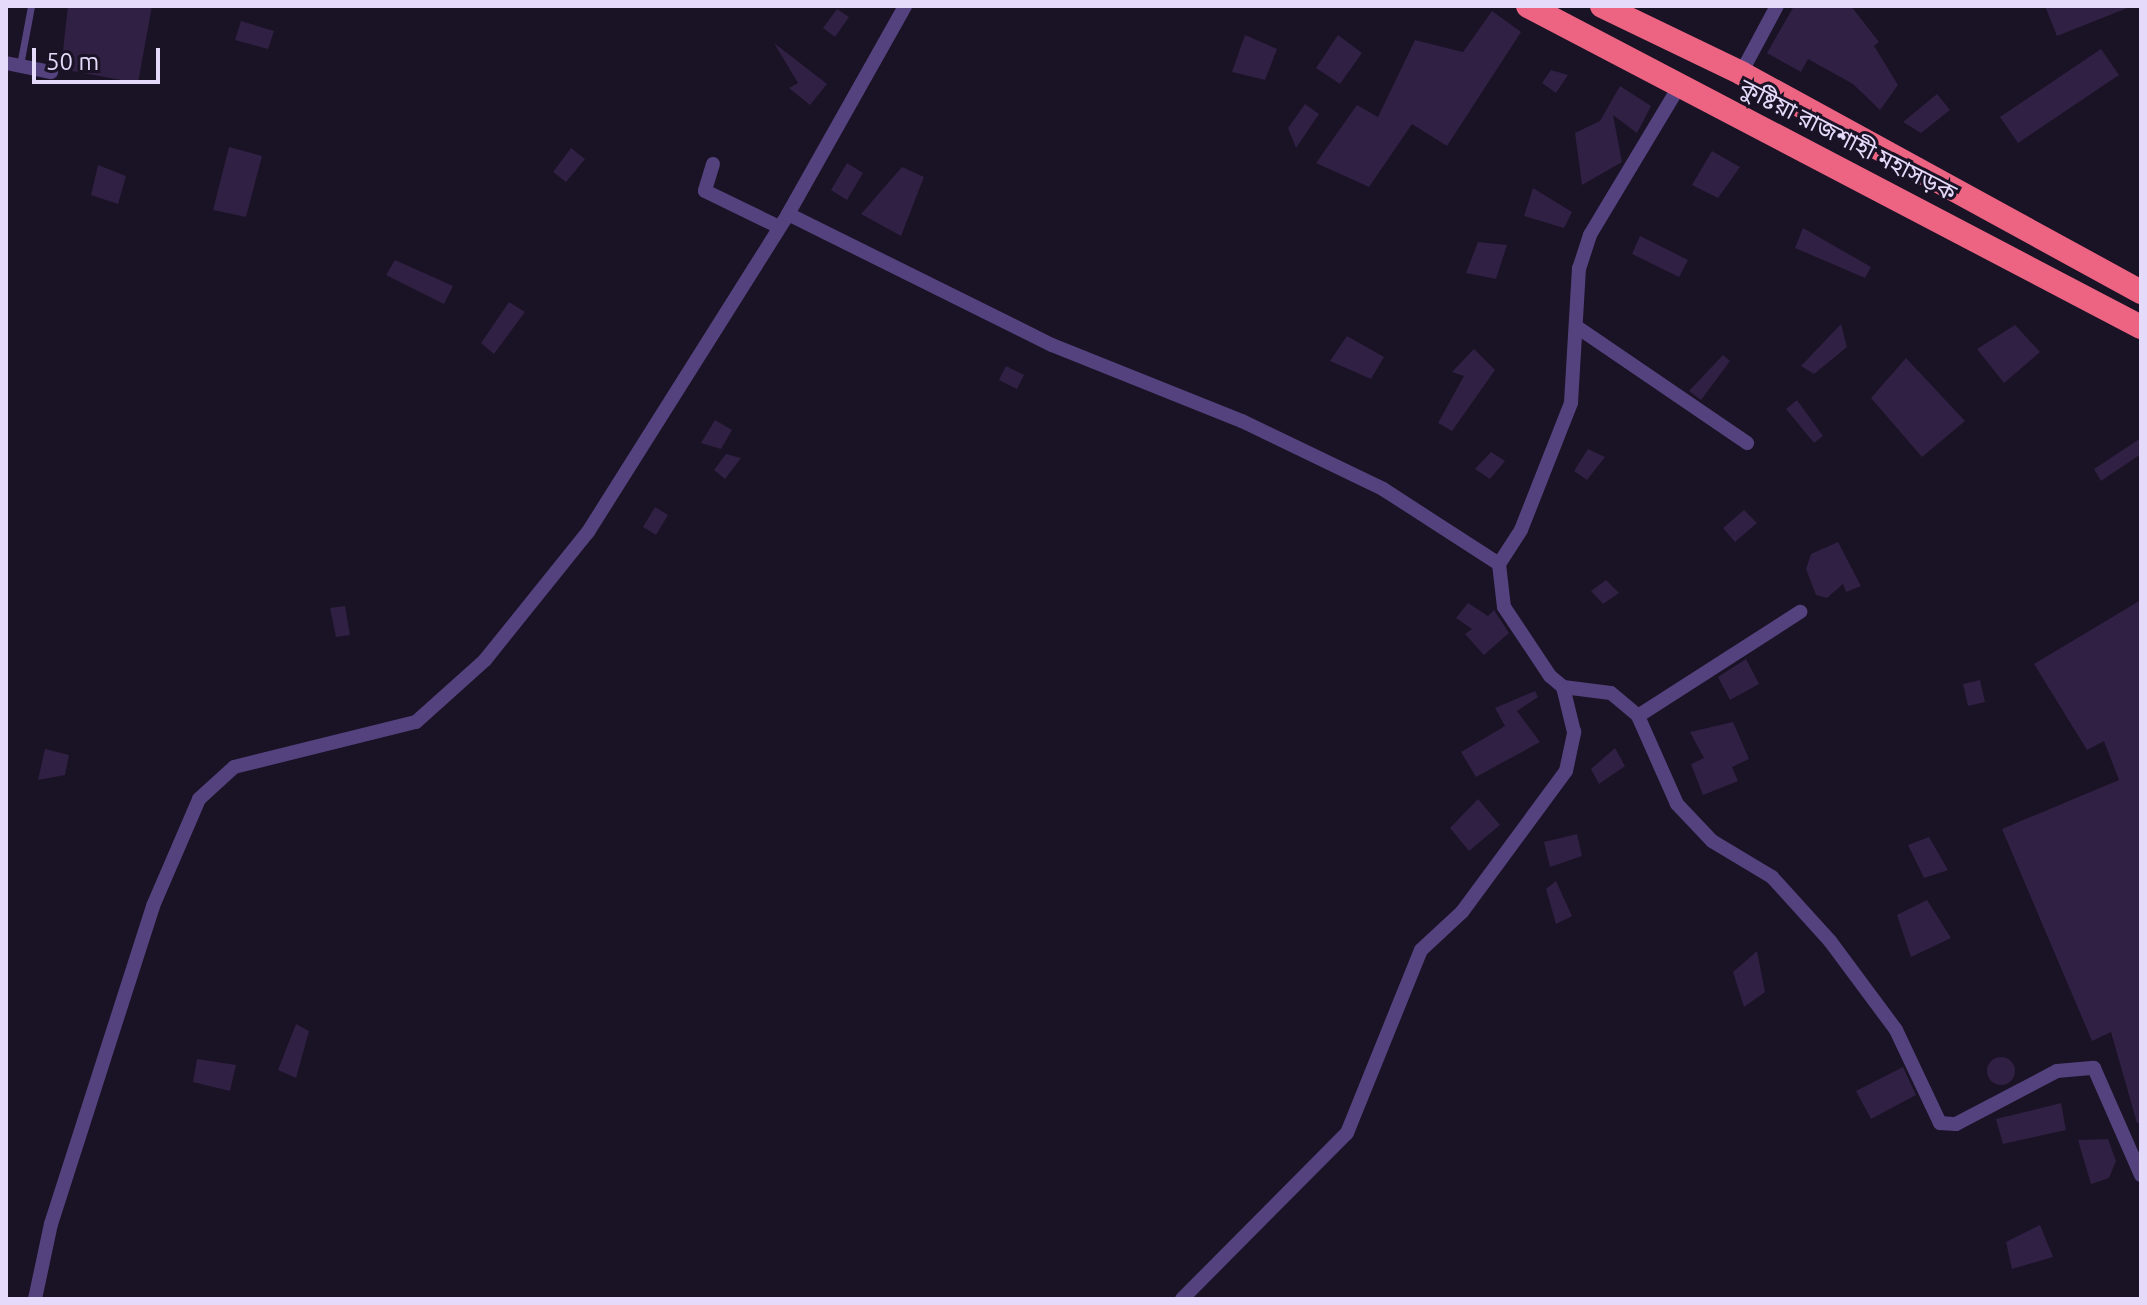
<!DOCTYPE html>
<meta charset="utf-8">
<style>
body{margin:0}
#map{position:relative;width:2147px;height:1305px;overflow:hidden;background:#1a1225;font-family:Ubuntu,"Noto Sans Bengali",sans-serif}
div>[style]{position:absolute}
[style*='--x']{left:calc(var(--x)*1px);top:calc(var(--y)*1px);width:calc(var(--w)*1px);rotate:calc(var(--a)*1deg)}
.building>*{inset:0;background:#302043}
.round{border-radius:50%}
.lane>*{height:7px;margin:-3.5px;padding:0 3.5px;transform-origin:3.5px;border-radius:3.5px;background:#54427e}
.street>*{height:14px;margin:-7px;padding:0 7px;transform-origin:7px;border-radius:7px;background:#54427e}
.highway>*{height:24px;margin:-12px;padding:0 12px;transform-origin:12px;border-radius:12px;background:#ed6382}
span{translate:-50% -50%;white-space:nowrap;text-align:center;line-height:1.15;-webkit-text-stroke:6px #1a1225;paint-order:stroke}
.street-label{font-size:24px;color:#e6dafb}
.frame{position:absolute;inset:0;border:8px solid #e6dafb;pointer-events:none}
.scale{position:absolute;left:32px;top:48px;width:128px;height:36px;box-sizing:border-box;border:4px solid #e6dafb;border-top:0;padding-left:10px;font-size:24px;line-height:28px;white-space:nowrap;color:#e6dafb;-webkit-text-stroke:6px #1a1225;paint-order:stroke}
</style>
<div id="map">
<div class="building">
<i style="clip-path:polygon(68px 6px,152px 6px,138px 83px,61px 69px)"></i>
<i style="clip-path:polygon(1794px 6px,1851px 6px,1879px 42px,1874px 46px,1898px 85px,1880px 110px,1853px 84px,1808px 59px,1801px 72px,1767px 53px)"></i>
<i style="clip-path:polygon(2045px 6px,2129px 6px,2130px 7px,2057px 36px)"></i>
<i style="clip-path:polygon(837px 9px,849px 17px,835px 37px,823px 28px)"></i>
<i style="clip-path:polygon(1492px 11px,1521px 32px,1447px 146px,1412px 124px,1369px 187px,1316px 163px,1357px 105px,1378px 117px,1415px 40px,1463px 52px)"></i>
<i style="clip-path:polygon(241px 21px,274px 31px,268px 49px,235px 40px)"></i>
<i style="clip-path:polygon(1245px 35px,1277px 49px,1265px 80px,1232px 72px)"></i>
<i style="clip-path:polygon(1338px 35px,1362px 53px,1340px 84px,1316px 68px)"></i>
<i style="clip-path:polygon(774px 43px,827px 84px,810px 105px,789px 88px,798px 83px)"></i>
<i style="clip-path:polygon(2101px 49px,2119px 75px,2018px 143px,2000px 117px)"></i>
<i style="clip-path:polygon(1551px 70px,1568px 75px,1556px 93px,1542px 83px)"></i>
<i style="clip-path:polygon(1620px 86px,1651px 106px,1637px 133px,1613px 115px,1622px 162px,1582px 185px,1575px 133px,1600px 121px)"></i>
<i style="clip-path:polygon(1937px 94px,1950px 110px,1921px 133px,1903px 122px)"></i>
<i style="clip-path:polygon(1305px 104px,1319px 114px,1296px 148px,1288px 128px)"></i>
<i style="clip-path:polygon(229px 147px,262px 156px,246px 217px,213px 210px)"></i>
<i style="clip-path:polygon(571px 148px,585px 159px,566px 182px,553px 172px)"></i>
<i style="clip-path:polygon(1712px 151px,1740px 167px,1718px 198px,1692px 185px)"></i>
<i style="clip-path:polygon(847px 163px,863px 173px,847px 200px,831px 190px)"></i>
<i style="clip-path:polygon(98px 165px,126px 176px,118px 204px,91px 195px)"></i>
<i style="clip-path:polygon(902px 167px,924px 177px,901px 236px,861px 214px)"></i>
<i style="clip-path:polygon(1533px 188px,1572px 212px,1564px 228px,1524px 216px)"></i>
<i style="clip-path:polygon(1803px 228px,1871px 267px,1865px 278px,1795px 248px)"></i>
<i style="clip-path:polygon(1640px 236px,1688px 260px,1679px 277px,1632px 254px)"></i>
<i style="clip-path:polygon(1478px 242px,1507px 245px,1496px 279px,1466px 273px)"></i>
<i style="clip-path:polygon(395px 260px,453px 286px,444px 304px,386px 275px)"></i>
<i style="clip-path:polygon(509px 302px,525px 312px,494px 354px,481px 343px)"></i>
<i style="clip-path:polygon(1841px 324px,1847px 347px,1814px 374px,1801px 366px)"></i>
<i style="clip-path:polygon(2015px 325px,2040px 352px,2004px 383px,1977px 349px)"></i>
<i style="clip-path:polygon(1347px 336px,1384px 357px,1371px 379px,1330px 361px)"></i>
<i style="clip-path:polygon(1474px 349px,1495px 370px,1452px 431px,1438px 423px,1464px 376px,1452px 372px)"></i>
<i style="clip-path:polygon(1723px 355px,1730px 361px,1701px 400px,1689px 391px)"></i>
<i style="clip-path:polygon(1906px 358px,1965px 421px,1922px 457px,1871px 398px)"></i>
<i style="clip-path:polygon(1006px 366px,1024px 375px,1017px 389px,999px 380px)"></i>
<i style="clip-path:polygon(1797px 400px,1823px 436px,1814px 443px,1786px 409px)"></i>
<i style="clip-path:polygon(715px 420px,732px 430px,721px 449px,701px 443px)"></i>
<i style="clip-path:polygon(2141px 438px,2141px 454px,2101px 481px,2094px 469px)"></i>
<i style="clip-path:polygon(1588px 449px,1605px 457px,1587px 480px,1574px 471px)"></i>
<i style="clip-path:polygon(1491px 452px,1505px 461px,1490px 479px,1475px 469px)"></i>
<i style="clip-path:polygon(726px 454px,741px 458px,725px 479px,714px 470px)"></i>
<i style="clip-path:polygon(655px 507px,668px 515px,656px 535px,643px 527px)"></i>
<i style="clip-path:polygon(1744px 510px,1757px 523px,1735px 542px,1723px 528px)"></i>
<i style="clip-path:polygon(1838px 542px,1861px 586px,1846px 592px,1843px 584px,1827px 598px,1816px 595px,1806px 569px,1811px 554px)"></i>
<i style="clip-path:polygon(1606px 580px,1619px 593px,1603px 604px,1591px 591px)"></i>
<i style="clip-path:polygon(2141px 600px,2141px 1123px,2137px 1123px,2111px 1032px,2092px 1041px,2002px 829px,2119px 780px,2104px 741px,2087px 750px,2034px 664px)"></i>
<i style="clip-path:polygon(1468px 603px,1488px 616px,1494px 610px,1509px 633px,1484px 655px,1465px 634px,1472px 629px,1456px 618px)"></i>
<i style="clip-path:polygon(345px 606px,350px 635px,336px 637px,330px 608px)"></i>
<i style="clip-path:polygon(1746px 659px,1759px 684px,1730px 700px,1718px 677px)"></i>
<i style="clip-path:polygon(1980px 680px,1985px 702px,1968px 706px,1963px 684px)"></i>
<i style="clip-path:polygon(1535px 691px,1538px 697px,1517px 711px,1540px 742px,1476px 777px,1461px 752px,1505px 726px,1495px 708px)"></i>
<i style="clip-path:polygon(1733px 722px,1749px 759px,1732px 767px,1738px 781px,1703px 795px,1691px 764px,1704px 758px,1690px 732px)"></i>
<i style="clip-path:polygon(1615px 748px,1625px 766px,1599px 784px,1591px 769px)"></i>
<i style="clip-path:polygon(45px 749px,69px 755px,65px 775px,38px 780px)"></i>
<i style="clip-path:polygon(1478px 799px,1500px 825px,1469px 851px,1450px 828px)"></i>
<i style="clip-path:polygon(1577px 834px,1582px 856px,1550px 867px,1544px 842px)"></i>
<i style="clip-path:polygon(1929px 837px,1948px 870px,1924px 878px,1908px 845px)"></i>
<i style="clip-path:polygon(1556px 881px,1572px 916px,1556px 924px,1546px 889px)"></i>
<i style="clip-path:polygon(1927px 900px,1951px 938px,1911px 957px,1897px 915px)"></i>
<i style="clip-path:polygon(1757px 951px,1765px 992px,1744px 1007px,1733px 972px)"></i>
<i style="clip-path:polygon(296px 1024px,309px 1031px,296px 1078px,278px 1070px)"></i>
<i class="round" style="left:1987px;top:1057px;width:28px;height:28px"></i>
<i style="clip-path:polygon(197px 1059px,236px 1065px,230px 1091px,193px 1082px)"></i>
<i style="clip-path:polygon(1903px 1067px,1916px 1095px,1871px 1119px,1856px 1091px)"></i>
<i style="clip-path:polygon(2061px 1103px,2066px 1130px,2003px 1144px,1996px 1119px)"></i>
<i style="clip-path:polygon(2108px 1139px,2116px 1161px,2109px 1178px,2091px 1184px,2078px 1140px)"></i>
<i style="clip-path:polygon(2040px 1225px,2053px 1257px,2012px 1269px,2006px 1242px)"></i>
</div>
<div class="lane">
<i style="--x:20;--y:65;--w:60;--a:-79.4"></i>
</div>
<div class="street">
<i style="--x:6;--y:63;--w:46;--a:11.3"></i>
<i style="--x:1741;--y:73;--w:76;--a:-61.8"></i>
<i style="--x:1680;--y:85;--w:175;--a:121"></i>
<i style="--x:1590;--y:235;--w:35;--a:108"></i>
<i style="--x:1579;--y:268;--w:135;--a:93.4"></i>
<i style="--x:1571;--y:403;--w:136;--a:111.5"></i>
<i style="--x:1521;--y:530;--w:40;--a:122.9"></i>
<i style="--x:1499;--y:564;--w:43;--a:83.4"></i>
<i style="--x:1504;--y:607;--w:83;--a:56.3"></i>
<i style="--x:1550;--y:676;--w:17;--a:40"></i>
<i style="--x:1563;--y:687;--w:48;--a:7.1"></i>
<i style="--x:1611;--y:693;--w:35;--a:40"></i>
<i style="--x:1638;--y:716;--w:96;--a:66.1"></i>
<i style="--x:1677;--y:804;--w:51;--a:46.6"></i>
<i style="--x:1712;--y:841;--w:70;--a:31"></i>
<i style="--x:1772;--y:877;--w:86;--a:47.8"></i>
<i style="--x:1830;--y:941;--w:111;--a:53.4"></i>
<i style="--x:1896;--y:1030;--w:103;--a:64.7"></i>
<i style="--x:1940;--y:1123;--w:16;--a:4"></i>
<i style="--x:1956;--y:1124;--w:114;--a:-27.7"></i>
<i style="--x:2057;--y:1071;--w:37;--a:-5"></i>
<i style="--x:2094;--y:1068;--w:117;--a:66.3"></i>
<i style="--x:713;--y:164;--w:28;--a:107"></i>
<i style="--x:705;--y:191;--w:82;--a:25.9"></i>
<i style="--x:788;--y:214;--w:295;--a:26.4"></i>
<i style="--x:1052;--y:345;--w:205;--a:21.8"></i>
<i style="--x:1242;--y:421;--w:157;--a:25.7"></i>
<i style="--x:1383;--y:489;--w:138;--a:32.9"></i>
<i style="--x:1577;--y:327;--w:206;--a:34.3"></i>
<i style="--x:1638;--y:716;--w:193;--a:-32.7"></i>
<i style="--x:35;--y:1299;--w:77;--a:-78"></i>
<i style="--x:51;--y:1224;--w:334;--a:-72.2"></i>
<i style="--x:153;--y:906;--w:116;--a:-66.7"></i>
<i style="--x:199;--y:799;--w:47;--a:-42.4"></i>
<i style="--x:234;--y:767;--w:187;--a:-13.9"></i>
<i style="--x:416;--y:722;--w:93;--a:-41.9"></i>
<i style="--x:485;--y:660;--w:164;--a:-51.2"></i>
<i style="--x:588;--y:532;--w:376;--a:-57.8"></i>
<i style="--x:788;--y:214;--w:239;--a:-60.6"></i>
<i style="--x:1182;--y:1299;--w:234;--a:-45.2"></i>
<i style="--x:1347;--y:1133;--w:197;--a:-68"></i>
<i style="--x:1421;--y:950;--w:56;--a:-42.8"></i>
<i style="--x:1462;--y:912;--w:175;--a:-53.6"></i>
<i style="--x:1566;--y:771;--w:40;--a:-78"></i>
<i style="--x:1574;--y:732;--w:46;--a:-103.7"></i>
</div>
<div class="highway">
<i style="--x:1528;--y:6;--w:692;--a:27.64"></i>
<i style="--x:1602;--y:6;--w:154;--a:25.7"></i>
<i style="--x:1741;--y:73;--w:456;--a:28.7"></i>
</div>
<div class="street-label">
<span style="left:1848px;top:140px;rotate:27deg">কুষ্টিয়া রাজশাহী মহাসড়ক</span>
</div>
<div class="frame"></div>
<div class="scale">50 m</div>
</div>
